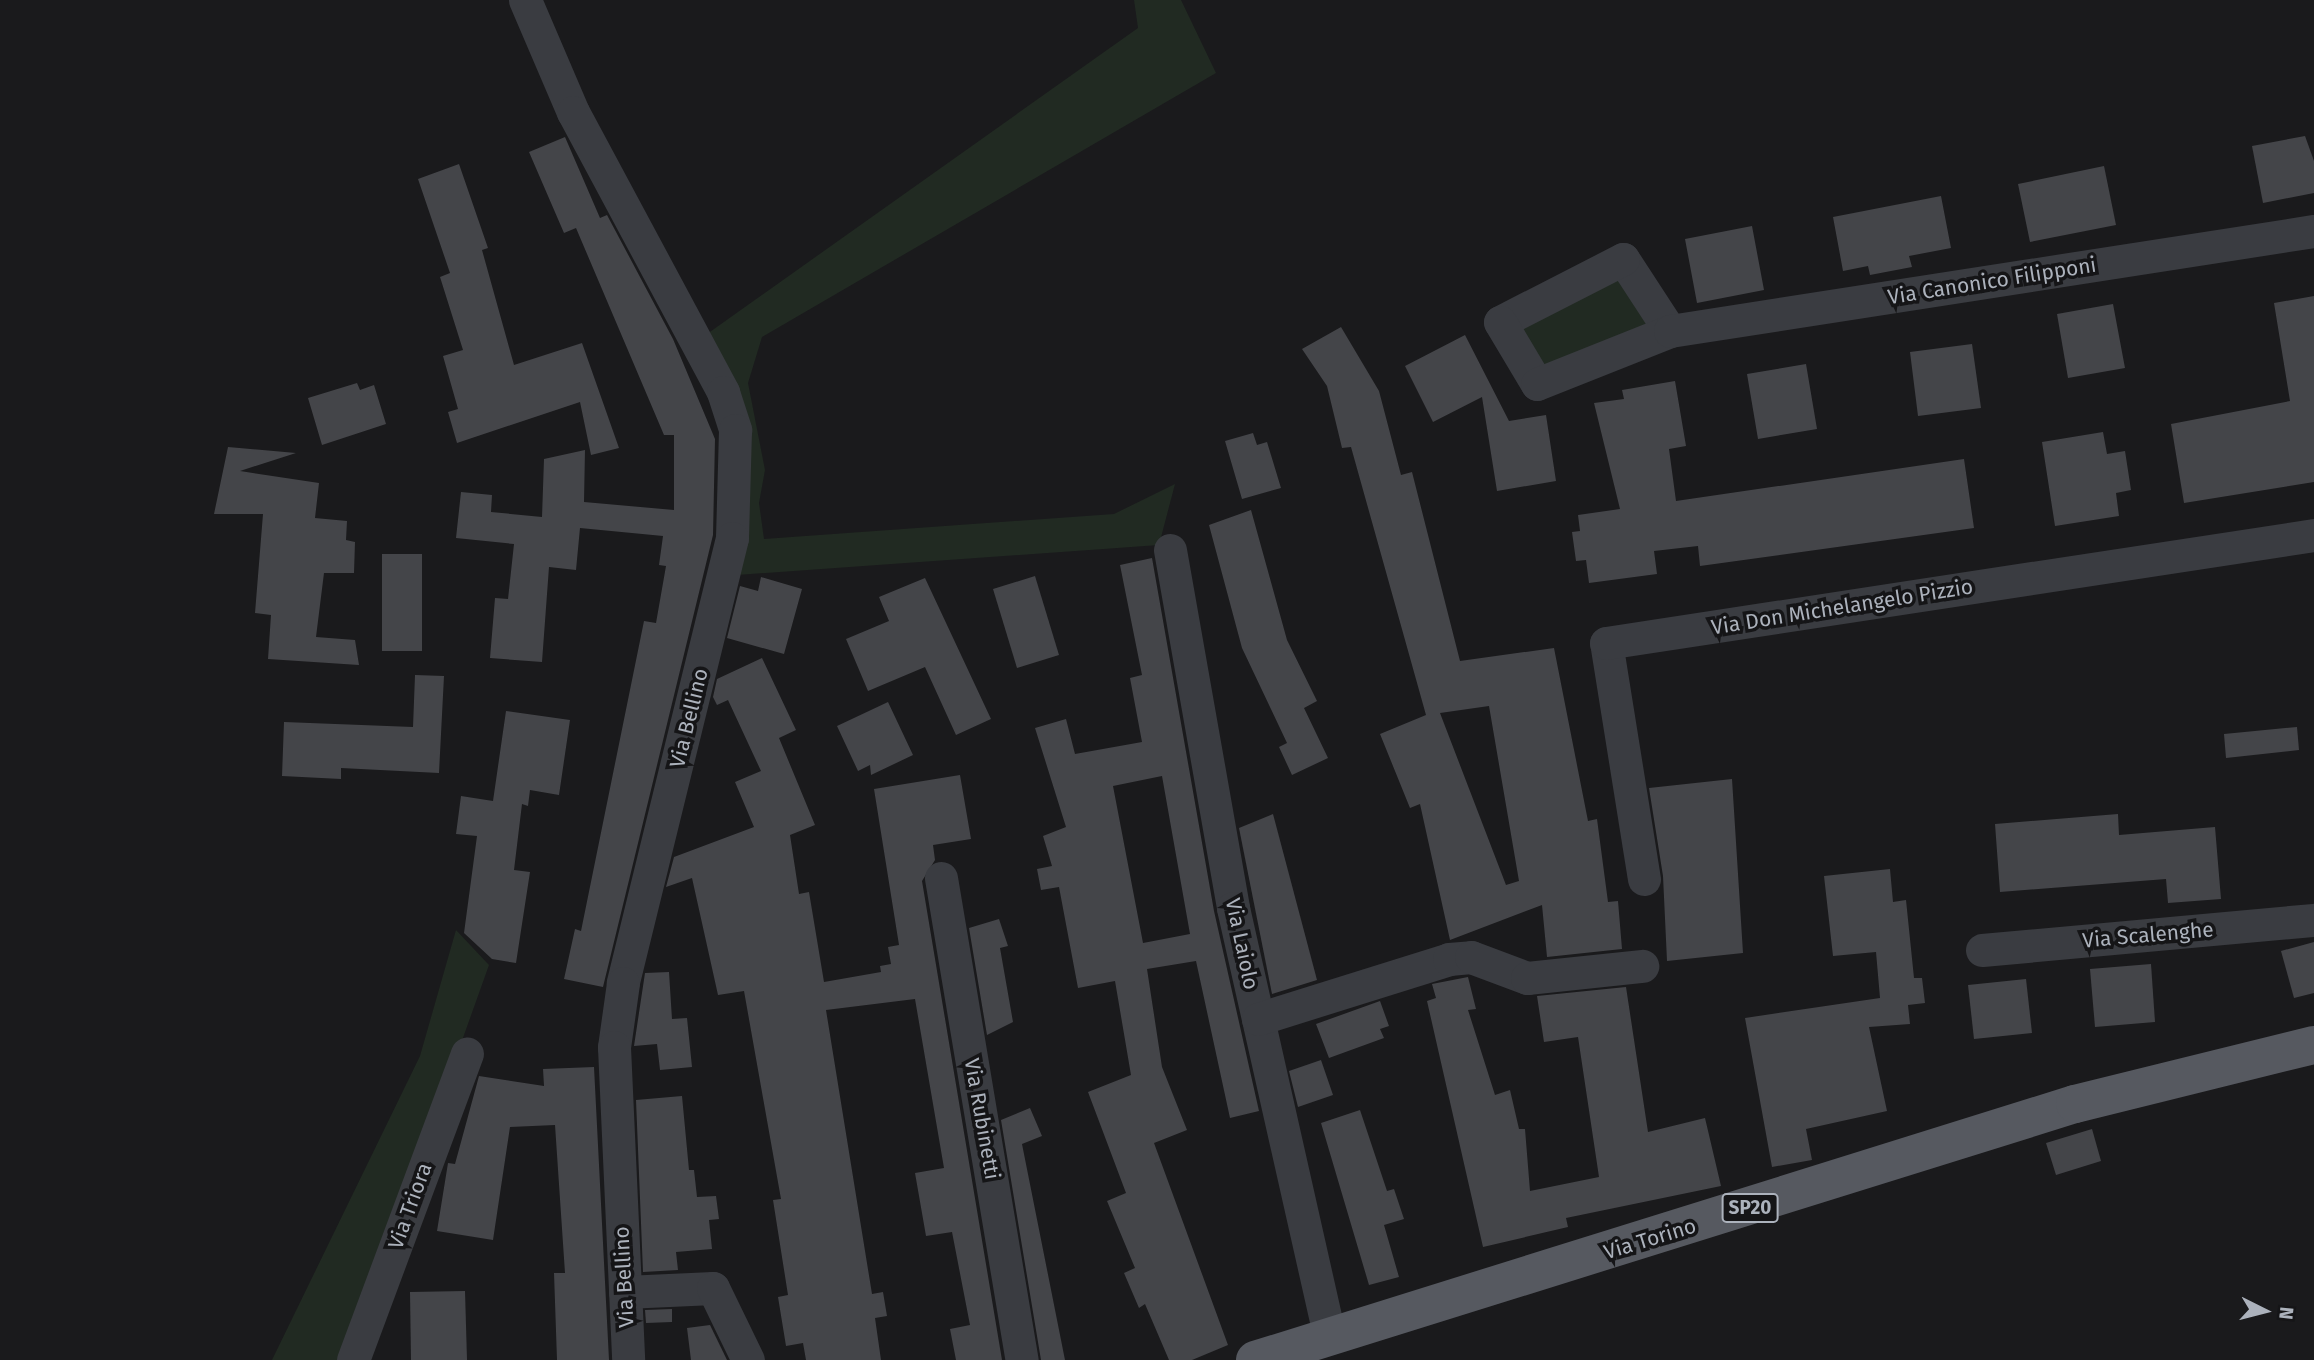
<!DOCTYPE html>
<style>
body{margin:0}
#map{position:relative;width:2314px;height:1360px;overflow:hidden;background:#1a1a1c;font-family:"Fira Sans",sans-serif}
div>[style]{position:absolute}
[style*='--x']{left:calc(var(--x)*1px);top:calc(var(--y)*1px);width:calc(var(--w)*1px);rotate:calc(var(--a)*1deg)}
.green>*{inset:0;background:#212a22}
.building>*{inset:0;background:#444549}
.street>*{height:33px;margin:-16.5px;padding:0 16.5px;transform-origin:16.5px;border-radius:16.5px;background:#3a3c41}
.primary>*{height:38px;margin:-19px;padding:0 19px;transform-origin:19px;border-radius:19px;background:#565960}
span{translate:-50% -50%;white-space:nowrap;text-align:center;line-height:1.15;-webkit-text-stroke:7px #151517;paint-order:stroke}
.shield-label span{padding:2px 5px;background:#151517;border:2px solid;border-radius:5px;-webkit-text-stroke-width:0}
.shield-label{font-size:19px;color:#acb2bc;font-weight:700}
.street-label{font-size:21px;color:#acb2bc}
.north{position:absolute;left:2230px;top:1276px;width:70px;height:70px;-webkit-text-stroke:5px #151517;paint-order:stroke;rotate:96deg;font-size:19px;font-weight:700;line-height:28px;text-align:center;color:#acb2bc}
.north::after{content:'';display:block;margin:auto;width:24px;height:32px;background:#acb2bc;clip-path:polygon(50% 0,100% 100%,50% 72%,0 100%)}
</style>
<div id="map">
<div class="green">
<i style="clip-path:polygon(1134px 0,1181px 0,1216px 73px,762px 337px,748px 383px,765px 470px,759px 503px,764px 539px,1114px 514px,1175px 484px,1159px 545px,737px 575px,707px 334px,1138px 28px)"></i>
<i style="clip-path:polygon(1623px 259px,1670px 331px,1537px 384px,1500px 322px)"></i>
<i style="clip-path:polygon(456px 930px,489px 965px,348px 1360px,272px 1360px,420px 1056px)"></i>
</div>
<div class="building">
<i style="clip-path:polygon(2305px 136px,2314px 161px,2314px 193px,2263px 203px,2252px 146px)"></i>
<i style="clip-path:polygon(565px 137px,600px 218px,607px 215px,673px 339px,715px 439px,713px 535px,603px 987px,564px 979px,575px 929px,581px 931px,644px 621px,656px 623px,666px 566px,659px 565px,663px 536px,580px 528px,576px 570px,549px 567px,542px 662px,490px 658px,495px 598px,508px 599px,514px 544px,456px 538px,461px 492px,492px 495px,491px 512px,542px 517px,544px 459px,585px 450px,584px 502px,674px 510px,674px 435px,664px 435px,576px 228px,564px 233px,529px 152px)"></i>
<i style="clip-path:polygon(459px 164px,488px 248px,482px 250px,514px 365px,582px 343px,619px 448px,591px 455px,580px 402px,457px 443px,448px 412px,458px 409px,443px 356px,463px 350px,440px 277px,450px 273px,418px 179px)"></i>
<i style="clip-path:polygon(2104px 166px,2116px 225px,2030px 242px,2018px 184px)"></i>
<i style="clip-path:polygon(1941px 196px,1951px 248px,1909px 256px,1912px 267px,1870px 275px,1868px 266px,1843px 271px,1833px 217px)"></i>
<i style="clip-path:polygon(1752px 226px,1764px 290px,1697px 303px,1685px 239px)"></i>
<i style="clip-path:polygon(2314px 296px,2314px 482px,2184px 503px,2171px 424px,2290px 401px,2274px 303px)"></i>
<i style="clip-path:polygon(2113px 304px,2125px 368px,2068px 378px,2057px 314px)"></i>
<i style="clip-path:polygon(evenodd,1341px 327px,1379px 391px,1401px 475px,1412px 472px,1460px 661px,1554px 648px,1588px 821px,1597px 819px,1608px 902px,1618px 901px,1622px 949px,1547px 957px,1542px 905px,1450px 940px,1420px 804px,1410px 808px,1380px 734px,1426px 715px,1351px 447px,1342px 448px,1327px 386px,1302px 349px,1341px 327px,1489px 706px,1519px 881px,1506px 885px,1440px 713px,1489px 706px)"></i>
<i style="clip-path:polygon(1465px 335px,1509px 421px,1546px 415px,1556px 481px,1497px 491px,1482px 397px,1433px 422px,1405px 366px)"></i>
<i style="clip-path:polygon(1972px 344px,1981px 408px,1918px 416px,1910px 352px)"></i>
<i style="clip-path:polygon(1806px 364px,1817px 429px,1758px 439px,1747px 374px)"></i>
<i style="clip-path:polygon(1675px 381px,1686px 446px,1669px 449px,1676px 501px,1964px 459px,1974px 528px,1700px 566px,1698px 546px,1654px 551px,1657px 574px,1589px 583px,1586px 560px,1576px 561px,1572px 532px,1580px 531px,1578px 515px,1620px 509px,1594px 403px,1624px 399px,1622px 390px)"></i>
<i style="clip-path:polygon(357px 383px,360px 390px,374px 385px,386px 424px,322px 445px,308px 398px)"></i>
<i style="clip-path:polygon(2103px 432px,2107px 454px,2125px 451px,2131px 490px,2116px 493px,2119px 516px,2055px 526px,2042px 442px)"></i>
<i style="clip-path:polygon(1253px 433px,1257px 445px,1267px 442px,1281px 488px,1242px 499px,1225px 441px)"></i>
<i style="clip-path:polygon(228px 447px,296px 453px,240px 471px,319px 483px,315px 518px,347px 521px,346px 540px,355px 542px,354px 573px,324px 573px,316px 637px,355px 640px,359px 665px,268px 659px,271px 615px,255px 613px,263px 514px,214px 514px)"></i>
<i style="clip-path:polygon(1251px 510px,1287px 640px,1317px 701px,1304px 708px,1328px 758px,1292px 775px,1279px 747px,1287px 743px,1242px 648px,1209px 525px)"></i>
<i style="clip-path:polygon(382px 554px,422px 554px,422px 651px,382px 651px)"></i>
<i style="clip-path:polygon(evenodd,1152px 558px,1214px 911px,1259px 1111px,1230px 1118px,1196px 961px,1147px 969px,1162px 1067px,1187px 1130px,1154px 1143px,1228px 1345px,1192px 1360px,1169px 1360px,1145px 1304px,1139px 1308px,1124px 1273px,1135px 1268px,1107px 1201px,1126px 1193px,1088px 1092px,1131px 1075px,1115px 981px,1078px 988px,1059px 887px,1041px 890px,1037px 869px,1052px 866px,1043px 836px,1066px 827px,1035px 728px,1066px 719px,1075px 754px,1142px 742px,1130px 678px,1142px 675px,1120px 565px,1152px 558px,1162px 776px,1190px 934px,1143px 943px,1113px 786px,1162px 776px)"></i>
<i style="clip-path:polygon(1035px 576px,1059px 655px,1017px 668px,993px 589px)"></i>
<i style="clip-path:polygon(761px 577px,802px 589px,784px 654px,727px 638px,740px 586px,758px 591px)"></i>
<i style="clip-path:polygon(925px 578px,991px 719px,956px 735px,925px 667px,868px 691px,846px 639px,889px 621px,879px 597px)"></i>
<i style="clip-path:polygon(762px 658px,796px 730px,779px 738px,815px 825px,790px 835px,799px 894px,809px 892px,824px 982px,881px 972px,880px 966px,891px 964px,888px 947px,899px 945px,874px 789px,960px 775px,971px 839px,933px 845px,935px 860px,922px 881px,1002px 1360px,956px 1360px,950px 1329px,970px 1325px,952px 1232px,926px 1236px,915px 1173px,944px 1168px,915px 999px,826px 1010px,872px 1294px,883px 1292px,887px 1316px,875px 1318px,881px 1360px,806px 1360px,803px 1343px,786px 1346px,778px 1297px,788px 1295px,773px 1200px,781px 1199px,744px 991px,718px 995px,692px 878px,666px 887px,674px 857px,754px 827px,735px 782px,761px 771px,728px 700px,717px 705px,713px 697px,717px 679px)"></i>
<i style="clip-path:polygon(415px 675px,444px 676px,439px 773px,341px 768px,341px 779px,282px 776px,284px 722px,413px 727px)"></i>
<i style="clip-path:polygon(888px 702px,913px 755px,871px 775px,870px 765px,858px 771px,837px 726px)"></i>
<i style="clip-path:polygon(506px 711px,570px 720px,559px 795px,530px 790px,528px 806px,522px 804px,514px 870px,530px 872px,516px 963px,492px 959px,464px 933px,477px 836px,456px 834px,461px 796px,493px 801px)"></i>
<i style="clip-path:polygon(2297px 727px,2299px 750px,2226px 758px,2224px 734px)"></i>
<i style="clip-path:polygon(1732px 779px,1743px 953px,1667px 961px,1663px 876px,1649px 788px)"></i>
<i style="clip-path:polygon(1273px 814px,1317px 980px,1272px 994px,1239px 828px)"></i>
<i style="clip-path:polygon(2118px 814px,2119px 835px,2215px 827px,2221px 899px,2168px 903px,2166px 879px,2000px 892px,1995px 824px)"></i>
<i style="clip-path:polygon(1890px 869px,1893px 902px,1906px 900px,1914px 978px,1922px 978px,1925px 1003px,1908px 1005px,1910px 1024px,1869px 1027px,1887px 1111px,1806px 1129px,1812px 1160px,1772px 1167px,1745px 1018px,1880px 998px,1876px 952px,1833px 956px,1824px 876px)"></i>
<i style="clip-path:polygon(999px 919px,1008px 946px,1000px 948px,1013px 1022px,987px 1035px,969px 928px)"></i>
<i style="clip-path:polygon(2314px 942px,2314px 993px,2294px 998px,2281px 951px)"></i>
<i style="clip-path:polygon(2151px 964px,2155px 1022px,2095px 1027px,2090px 969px)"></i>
<i style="clip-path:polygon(669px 972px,672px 1019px,687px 1018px,692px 1067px,660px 1070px,657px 1044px,634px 1046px,645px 973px)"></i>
<i style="clip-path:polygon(1468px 977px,1476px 1009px,1468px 1010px,1495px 1095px,1510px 1090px,1519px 1129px,1525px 1129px,1530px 1191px,1599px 1177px,1578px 1037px,1544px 1042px,1537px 996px,1626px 987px,1648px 1132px,1705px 1118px,1721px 1186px,1566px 1218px,1568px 1227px,1483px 1247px,1427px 1001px,1436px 998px,1432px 984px)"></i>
<i style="clip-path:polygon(2026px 979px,2032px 1033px,1974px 1039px,1968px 985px)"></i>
<i style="clip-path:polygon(1380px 1001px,1389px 1026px,1380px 1029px,1384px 1038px,1329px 1058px,1316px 1024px)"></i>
<i style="clip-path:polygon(1321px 1060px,1333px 1095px,1298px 1107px,1289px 1071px)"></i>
<i style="clip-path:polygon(594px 1067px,609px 1360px,557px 1360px,554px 1273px,565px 1273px,555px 1125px,510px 1127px,493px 1240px,437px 1231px,448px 1163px,455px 1164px,479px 1076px,544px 1086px,543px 1069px)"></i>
<i style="clip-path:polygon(682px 1096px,689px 1170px,694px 1170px,697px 1197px,716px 1196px,719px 1219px,709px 1220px,712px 1249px,676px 1252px,678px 1270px,643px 1272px,636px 1100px)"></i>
<i style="clip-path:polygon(1030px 1108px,1042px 1136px,1022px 1144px,1065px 1360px,1041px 1360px,1001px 1120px)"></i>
<i style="clip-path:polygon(1360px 1110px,1387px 1191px,1394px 1189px,1404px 1219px,1384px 1225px,1399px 1277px,1369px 1285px,1321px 1123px)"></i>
<i style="clip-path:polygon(2092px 1129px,2101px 1161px,2056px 1175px,2046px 1143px)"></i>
<i style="clip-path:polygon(465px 1291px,467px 1360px,411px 1360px,410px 1292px)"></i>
<i style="clip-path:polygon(672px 1309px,672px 1322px,646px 1323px,645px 1310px)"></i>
<i style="clip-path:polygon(710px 1325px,727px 1360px,691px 1360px,687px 1328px)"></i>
</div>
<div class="street">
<i style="--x:525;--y:0;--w:122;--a:66.8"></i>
<i style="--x:573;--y:112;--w:318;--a:61.8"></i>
<i style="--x:723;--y:392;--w:40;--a:72"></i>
<i style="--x:735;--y:430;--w:108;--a:91.6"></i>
<i style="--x:732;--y:538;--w:458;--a:103.8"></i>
<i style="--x:623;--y:983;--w:65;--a:98"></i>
<i style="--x:614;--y:1047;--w:313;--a:87.4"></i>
<i style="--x:1670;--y:331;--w:86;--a:-123.1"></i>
<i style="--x:1623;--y:259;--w:138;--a:152.9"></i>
<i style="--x:1500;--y:322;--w:72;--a:59.2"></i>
<i style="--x:1537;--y:384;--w:143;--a:-21.7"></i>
<i style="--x:1670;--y:331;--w:652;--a:-8.83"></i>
<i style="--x:1170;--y:550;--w:364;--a:80"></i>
<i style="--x:1233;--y:908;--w:437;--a:77.3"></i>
<i style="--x:941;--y:878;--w:489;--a:80.5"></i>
<i style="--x:1644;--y:879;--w:239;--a:-99.1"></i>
<i style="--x:1606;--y:643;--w:716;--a:-8.67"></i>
<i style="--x:1982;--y:950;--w:333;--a:-5.2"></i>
<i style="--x:1258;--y:1019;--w:200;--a:-17.4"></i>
<i style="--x:1449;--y:959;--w:22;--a:-5"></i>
<i style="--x:1471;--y:957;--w:60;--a:20.6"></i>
<i style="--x:1527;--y:978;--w:116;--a:-6"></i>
<i style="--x:625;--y:1292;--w:88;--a:-2.6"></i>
<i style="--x:713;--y:1288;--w:80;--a:64.1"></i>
<i style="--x:353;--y:1360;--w:327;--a:-69.6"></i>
</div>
<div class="primary">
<i style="--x:1255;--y:1360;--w:859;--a:-17.34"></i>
<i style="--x:2075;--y:1104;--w:246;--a:-13.9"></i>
</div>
<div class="shield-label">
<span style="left:1750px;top:1208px">SP20</span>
</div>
<div class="street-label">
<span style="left:1992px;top:281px;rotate:-9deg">Via Canonico Filipponi</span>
<span style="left:1842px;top:607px;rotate:-9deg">Via Don Michelangelo Pizzio</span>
<span style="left:689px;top:718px;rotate:-76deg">Via Bellino</span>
<span style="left:2148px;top:935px;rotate:-5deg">Via Scalenghe</span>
<span style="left:1242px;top:944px;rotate:78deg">Via Laiolo</span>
<span style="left:982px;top:1119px;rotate:80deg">Via Rubinetti</span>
<span style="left:410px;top:1206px;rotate:-70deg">Via Triora</span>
<span style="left:1650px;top:1239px;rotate:-17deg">Via Torino</span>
<span style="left:624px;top:1277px;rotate:-93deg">Via Bellino</span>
</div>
<div class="north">N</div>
</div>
